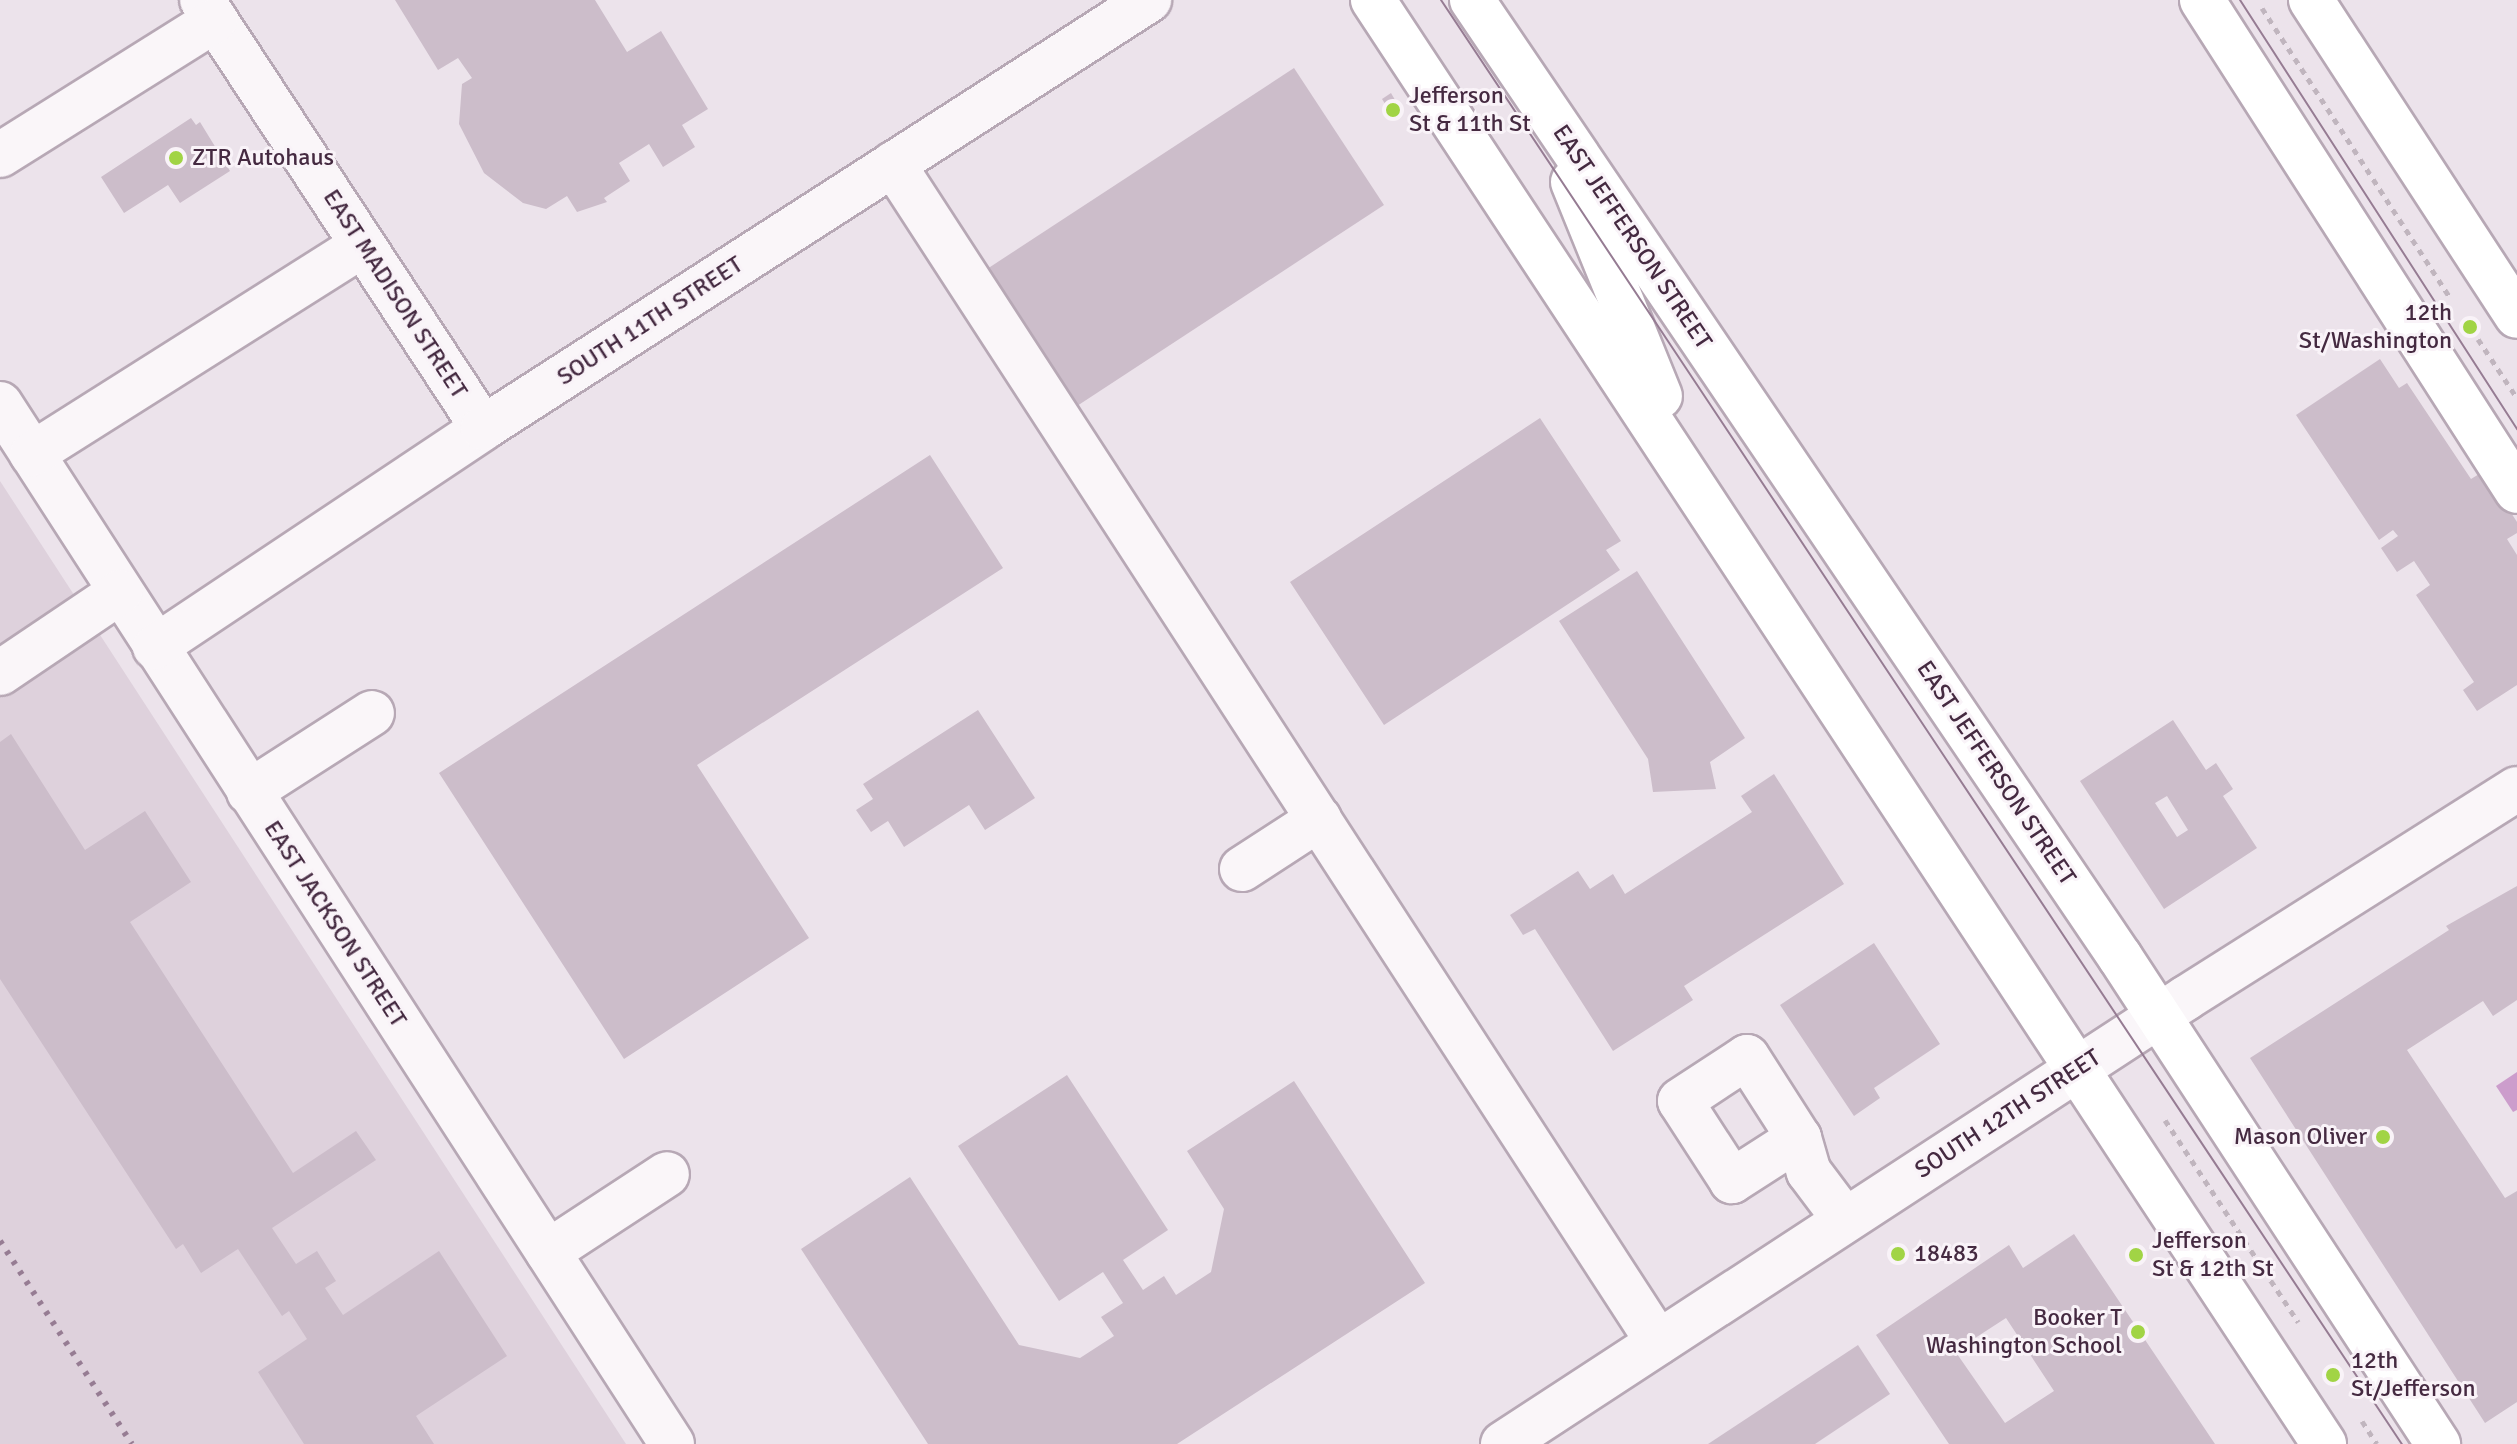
<!DOCTYPE html>
<style>
body{margin:0}
#map{position:relative;width:2517px;height:1444px;overflow:hidden;background:#ece3eb;font-family:Signika,sans-serif}
div>[style]{position:absolute}
[style*='--x']{left:calc(var(--x)*1px);top:calc(var(--y)*1px);width:calc(var(--w)*1px);rotate:calc(var(--a)*1deg)}
.built>*{inset:0;background:#ded1dc}
.water>*{inset:0;background:#cc9dcc}
.building>*{inset:0;background:#ccbdca}
.path>*{height:5px;margin-top:-2.5px;transform-origin:0;background:repeating-linear-gradient(90deg,#c0b5be 0 6px,transparent 0 12px)}
.roads{filter:drop-shadow(2px 0 #b7a8b5) drop-shadow(-2px 0 #b7a8b5) drop-shadow(0 2px #b7a8b5) drop-shadow(0 -2px #b7a8b5)}
.minor>*{height:44px;margin:-22px;padding:0 22px;transform-origin:22px;border-radius:22px;background:#faf6f9}
.major>*{height:44px;margin:-22px;padding:0 22px;transform-origin:22px;border-radius:22px;background:#fff}
.tram>*{height:2px;margin:-1px;padding:0 1px;transform-origin:1px;border-radius:1px;background:#967c93}
.rail>*{height:6px;margin-top:-3px;transform-origin:0;background:repeating-linear-gradient(90deg,#967c93 0 4px,transparent 0 12px)}
.dots>*{width:22px;height:22px;translate:-50% -50%;box-sizing:border-box;border:4px solid #f9f3f8;border-radius:50%}
span{translate:-50% -50%;white-space:nowrap;text-align:center;line-height:1.15;-webkit-text-stroke:6px #f9f3f8;paint-order:stroke}
.poi-label{font-size:24px;color:#452a41}
.left{translate:0 -50%;text-align:left}
.right{translate:-100% -50%;text-align:right}
.street-label{font-size:24px;color:#452a41}
</style>
<div id="map">
<div class="built">
<i style="clip-path:polygon(0 481px,626px 1444px,0 1444px)"></i>
</div>
<div class="water">
<i style="clip-path:polygon(2517px 1072px,2517px 1110px,2513px 1112px,2496px 1086px)"></i>
</div>
<div class="building">
<i style="clip-path:polygon(395px 0,595px 0,627px 52px,661px 31px,708px 109px,682px 125px,695px 147px,663px 167px,649px 144px,619px 163px,630px 181px,604px 198px,607px 202px,577px 212px,567px 196px,546px 209px,523px 203px,484px 173px,459px 124px,462px 84px,472px 78px,458px 58px,438px 70px)"></i>
<i style="clip-path:polygon(1294px 68px,1384px 205px,1077px 406px,987px 269px)"></i>
<i style="clip-path:polygon(1391px 93px,1399px 107px,1394px 118px,1382px 99px)"></i>
<i style="clip-path:polygon(191px 118px,196px 125px,200px 122px,230px 171px,180px 203px,168px 185px,124px 213px,101px 177px)"></i>
<i style="clip-path:polygon(2380px 359px,2399px 388px,2407px 383px,2471px 479px,2484px 471px,2517px 522px,2517px 533px,2507px 539px,2517px 555px,2517px 685px,2477px 711px,2463px 690px,2474px 682px,2416px 595px,2430px 585px,2414px 561px,2397px 572px,2381px 548px,2398px 536px,2393px 530px,2379px 540px,2296px 415px)"></i>
<i style="clip-path:polygon(1540px 418px,1621px 541px,1606px 550px,1620px 570px,1384px 725px,1290px 582px)"></i>
<i style="clip-path:polygon(930px 455px,1003px 568px,697px 765px,809px 938px,624px 1059px,439px 773px)"></i>
<i style="clip-path:polygon(1637px 571px,1745px 738px,1710px 762px,1716px 789px,1653px 792px,1648px 759px,1559px 621px)"></i>
<i style="clip-path:polygon(978px 710px,1035px 798px,985px 830px,969px 805px,904px 847px,888px 821px,871px 832px,856px 810px,873px 799px,863px 784px)"></i>
<i style="clip-path:polygon(evenodd,2173px 720px,2206px 770px,2216px 763px,2233px 789px,2223px 796px,2257px 848px,2164px 909px,2080px 781px,2173px 720px,2167px 796px,2188px 830px,2177px 837px,2155px 803px,2167px 796px)"></i>
<i style="clip-path:polygon(11px 734px,85px 850px,145px 811px,191px 882px,130px 922px,293px 1173px,356px 1131px,376px 1160px,272px 1228px,296px 1264px,317px 1251px,336px 1281px,325px 1288px,343px 1315px,439px 1251px,507px 1356px,416px 1416px,434px 1444px,304px 1444px,258px 1372px,307px 1339px,289px 1311px,282px 1316px,238px 1249px,201px 1273px,183px 1244px,176px 1249px,0 979px,0 742px)"></i>
<i style="clip-path:polygon(1774px 774px,1844px 884px,1684px 986px,1693px 1000px,1613px 1051px,1535px 929px,1523px 935px,1510px 915px,1578px 871px,1590px 889px,1613px 874px,1625px 894px,1752px 812px,1741px 796px)"></i>
<i style="clip-path:polygon(2517px 886px,2517px 1000px,2493px 1016px,2483px 1001px,2407px 1050px,2505px 1198px,2517px 1191px,2517px 1402px,2485px 1423px,2250px 1058px,2449px 930px,2446px 926px)"></i>
<i style="clip-path:polygon(1874px 943px,1940px 1044px,1874px 1088px,1880px 1098px,1854px 1116px,1780px 1005px)"></i>
<i style="clip-path:polygon(1067px 1075px,1168px 1230px,1123px 1260px,1143px 1290px,1164px 1276px,1176px 1295px,1211px 1272px,1224px 1209px,1187px 1151px,1294px 1081px,1425px 1283px,1177px 1444px,928px 1444px,801px 1249px,910px 1177px,1019px 1345px,1080px 1358px,1114px 1336px,1101px 1317px,1123px 1303px,1103px 1272px,1059px 1301px,958px 1146px)"></i>
<i style="clip-path:polygon(evenodd,2074px 1234px,2215px 1444px,1949px 1444px,1876px 1335px,2009px 1245px,2023px 1268px,2074px 1234px,2006px 1318px,2054px 1391px,2005px 1423px,1955px 1351px,2006px 1318px)"></i>
<i style="clip-path:polygon(1858px 1345px,1890px 1394px,1815px 1444px,1708px 1444px)"></i>
</div>
<div class="path">
<i style="--x:2262;--y:8;--w:345;--a:57"></i>
<i style="--x:2478;--y:339;--w:71;--a:56.5"></i>
<i style="--x:2165;--y:1120;--w:242;--a:56.6"></i>
<i style="--x:2362;--y:1421;--w:27;--a:57"></i>
</div>
<div class="roads">
<div class="minor">
<i style="--x:202;--y:0;--w:512;--a:56.71"></i>
<i style="--x:0;--y:155;--w:254;--a:-32.1"></i>
<i style="--x:893;--y:164;--w:1405;--a:57"></i>
<i style="--x:0;--y:404;--w:1238;--a:57.13"></i>
<i style="--x:32;--y:454;--w:391;--a:-32.3"></i>
<i style="--x:155;--y:647;--w:394;--a:-33.7"></i>
<i style="--x:483;--y:428;--w:792;--a:-32.73"></i>
<i style="--x:0;--y:673;--w:145;--a:-34"></i>
<i style="--x:249;--y:792;--w:146;--a:-32.7"></i>
<i style="--x:1242;--y:869;--w:92;--a:-33"></i>
<i style="--x:1799;--y:1138;--w:80;--a:147.3"></i>
<i style="--x:1732;--y:1181;--w:95;--a:-123"></i>
<i style="--x:1680;--y:1101;--w:80;--a:-33.3"></i>
<i style="--x:1747;--y:1057;--w:96;--a:57.3"></i>
<i style="--x:1799;--y:1138;--w:35;--a:74"></i>
<i style="--x:1809;--y:1172;--w:60;--a:53.1"></i>
<i style="--x:548;--y:1252;--w:142;--a:-33.2"></i>
<i style="--x:1503;--y:1444;--w:816;--a:-33.14"></i>
<i style="--x:2186;--y:998;--w:391;--a:-32.3"></i>
</div>
<div class="major">
<i style="--x:1373;--y:0;--w:1729;--a:56.63"></i>
<i style="--x:1472;--y:0;--w:1156;--a:55.9"></i>
<i style="--x:2120;--y:957;--w:582;--a:56.86"></i>
<i style="--x:2202;--y:0;--w:583;--a:57.32"></i>
<i style="--x:2311;--y:0;--w:377;--a:56.9"></i>
<i style="--x:1573;--y:182;--w:231;--a:67.9"></i>
</div>
</div>
<div class="tram">
<i style="--x:1441;--y:0;--w:1735;--a:56.36"></i>
<i style="--x:2240;--y:0;--w:511;--a:57.15"></i>
</div>
<div class="rail">
<i style="--x:0;--y:1241;--w:242;--a:57"></i>
</div>
<div class="dots">
<i style="left:1393px;top:110px;background:#a1d445"></i>
<i style="left:176px;top:158px;background:#a1d445"></i>
<i style="left:2470px;top:327px;background:#a1d445"></i>
<i style="left:2383px;top:1137px;background:#a1d445"></i>
<i style="left:1898px;top:1254px;background:#a1d445"></i>
<i style="left:2136px;top:1255px;background:#a1d445"></i>
<i style="left:2138px;top:1332px;background:#a1d445"></i>
<i style="left:2333px;top:1375px;background:#a1d445"></i>
</div>
<div class="poi-label">
<span class="left" style="left:1409px;top:110px">Jefferson<br>St &amp; 11th St</span>
<span class="left" style="left:192px;top:158px">ZTR Autohaus</span>
<span class="right" style="left:2452px;top:327px">12th<br>St/Washington</span>
<span class="right" style="left:2367px;top:1137px">Mason Oliver</span>
<span class="left" style="left:2152px;top:1255px">Jefferson<br>St &amp; 12th St</span>
<span class="left" style="left:1914px;top:1254px">18483</span>
<span class="right" style="left:2122px;top:1332px">Booker T<br>Washington School</span>
<span class="left" style="left:2351px;top:1375px">12th<br>St/Jefferson</span>
</div>
<div class="street-label">
<span style="left:1632px;top:237px;rotate:56deg">EAST JEFFERSON STREET</span>
<span style="left:395px;top:294px;rotate:57deg">EAST MADISON STREET</span>
<span style="left:650px;top:321px;rotate:-33deg">SOUTH 11TH STREET</span>
<span style="left:1996px;top:773px;rotate:56deg">EAST JEFFERSON STREET</span>
<span style="left:335px;top:924px;rotate:57deg">EAST JACKSON STREET</span>
<span style="left:2008px;top:1114px;rotate:-33deg">SOUTH 12TH STREET</span>
</div>
</div>
